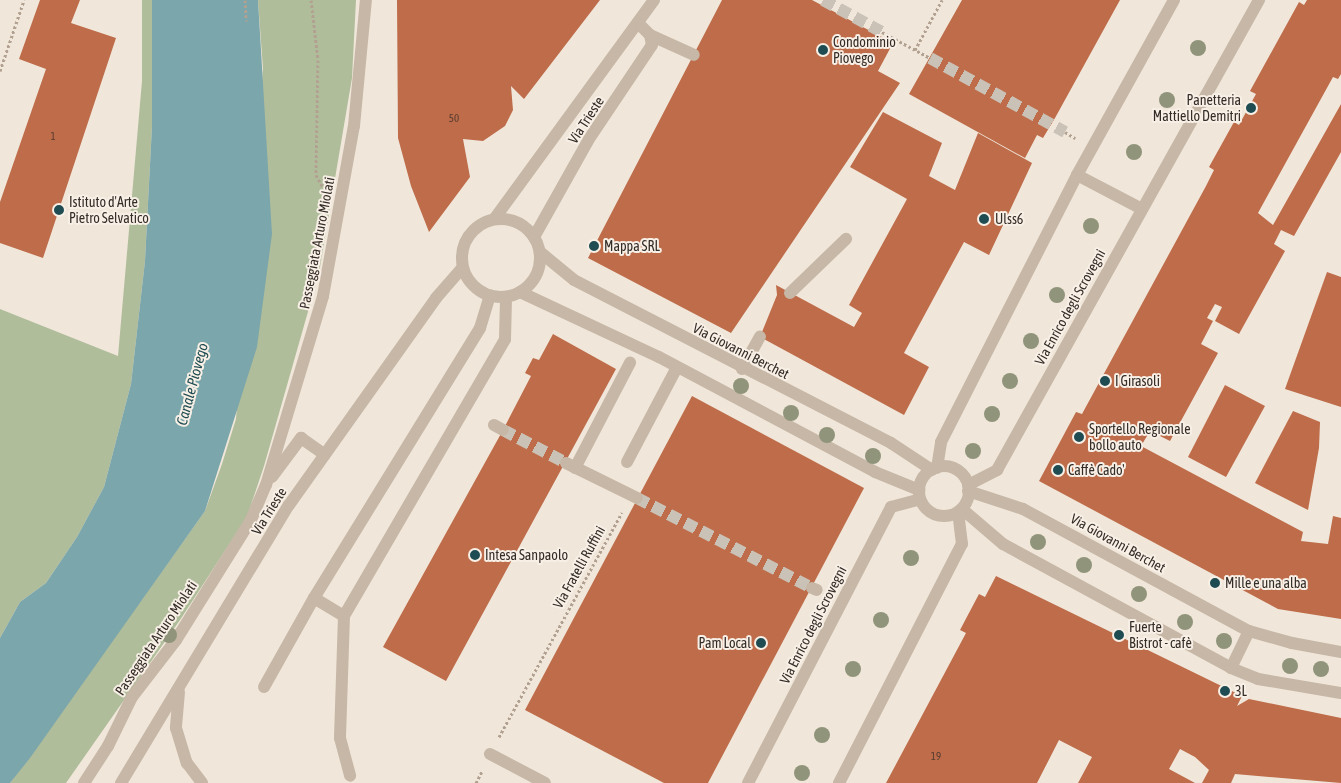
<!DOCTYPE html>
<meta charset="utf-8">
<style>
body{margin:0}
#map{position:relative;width:1341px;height:783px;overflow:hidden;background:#f0e7da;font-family:"Asap Condensed",sans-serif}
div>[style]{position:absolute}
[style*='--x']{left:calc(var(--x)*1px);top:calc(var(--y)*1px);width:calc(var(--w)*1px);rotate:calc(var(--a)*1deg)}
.green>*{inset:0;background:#b0bd9b}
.water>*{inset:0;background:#7ba6ab}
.building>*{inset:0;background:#be6c49}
.street-tunnel>*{height:12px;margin-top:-6px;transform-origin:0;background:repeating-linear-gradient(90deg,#cac2b6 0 12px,transparent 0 18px)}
.path>*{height:3px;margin-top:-1.5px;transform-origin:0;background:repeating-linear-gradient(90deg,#b2a191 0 2.5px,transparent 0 5px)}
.lane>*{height:12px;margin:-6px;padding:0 6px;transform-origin:6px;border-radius:6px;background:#c7b7a7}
.street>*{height:12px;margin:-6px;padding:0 6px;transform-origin:6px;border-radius:6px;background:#c7b7a7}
.street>.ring{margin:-6px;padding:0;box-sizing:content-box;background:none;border:12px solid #c7b7a7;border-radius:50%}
.trees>*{width:16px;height:16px;margin:-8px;border-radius:50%;background:#90947a}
.dots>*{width:14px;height:14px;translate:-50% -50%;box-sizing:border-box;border:2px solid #f8f0e6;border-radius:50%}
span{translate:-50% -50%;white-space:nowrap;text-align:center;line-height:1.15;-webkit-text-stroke:4px #f8f0e6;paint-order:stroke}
.number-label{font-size:11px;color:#563c30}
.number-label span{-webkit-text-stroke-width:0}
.poi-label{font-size:14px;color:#332c27}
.left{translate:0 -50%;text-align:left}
.right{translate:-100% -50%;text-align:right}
.street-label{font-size:14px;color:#332c27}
.water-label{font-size:15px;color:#1f4c52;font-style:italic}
</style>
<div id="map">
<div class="green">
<i style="clip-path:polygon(142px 0,152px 0,152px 126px,145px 261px,131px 384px,104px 487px,77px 537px,46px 583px,20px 602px,0 638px,0 309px,118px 356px,142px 81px)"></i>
<i style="clip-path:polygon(258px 0,356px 0,352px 78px,319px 273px,264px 466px,247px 517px,180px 620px,66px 783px,10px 783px,205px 511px,222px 464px,236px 419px,263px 69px)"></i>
</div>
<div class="water">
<i style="clip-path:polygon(152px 0,258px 0,272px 234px,257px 347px,205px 511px,30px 758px,10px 783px,0 783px,0 638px,20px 602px,46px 583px,77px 537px,104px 487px,131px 384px,145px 261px,152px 126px)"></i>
</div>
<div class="building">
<i style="clip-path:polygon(40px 0,80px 0,71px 23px,116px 38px,43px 258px,0 243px,0 202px,46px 69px,19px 59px)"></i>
<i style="clip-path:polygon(397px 0,600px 0,524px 99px,511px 86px,513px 110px,505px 126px,483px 141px,463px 139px,470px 177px,429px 232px,411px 186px,398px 138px)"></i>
<i style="clip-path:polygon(722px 0,812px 0,893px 43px,878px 71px,900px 83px,731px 333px,588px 258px)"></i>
<i style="clip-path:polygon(962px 0,1120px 0,1055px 118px,1043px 138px,1037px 135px,1025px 158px,909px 94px)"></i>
<i style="clip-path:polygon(1307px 0,1341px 0,1341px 74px,1338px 79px,1333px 77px,1258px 213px,1273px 225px,1341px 104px,1341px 152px,1294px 236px,1281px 230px,1274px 244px,1285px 251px,1239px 334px,1215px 321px,1222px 307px,1215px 304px,1207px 318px,1213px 321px,1201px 344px,1218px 353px,1170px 441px,1150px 431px,1141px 446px,1303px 532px,1301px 541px,1328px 544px,1333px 516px,1341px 518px,1341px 619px,1278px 609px,1039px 481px,1076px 412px,1082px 414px,1206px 186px,1214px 170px,1209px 167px,1234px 122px,1239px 125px,1256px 94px,1250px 91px,1299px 2px,1304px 5px)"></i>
<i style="clip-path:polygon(883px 112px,942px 143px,929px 176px,955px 190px,978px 133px,1032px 163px,989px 255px,964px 242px,904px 353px,929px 367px,904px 415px,760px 337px,777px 295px,776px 285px,854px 327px,862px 313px,849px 305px,907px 199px,850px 167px)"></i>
<i style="clip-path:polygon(1327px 272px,1341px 277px,1341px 407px,1285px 389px)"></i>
<i style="clip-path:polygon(553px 334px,616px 369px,446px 681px,383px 647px,503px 430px,531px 376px,525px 373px,533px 358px,539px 360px)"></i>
<i style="clip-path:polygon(1225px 385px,1265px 406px,1226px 477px,1188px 457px)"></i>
<i style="clip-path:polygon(692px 396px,864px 488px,708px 783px,664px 783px,525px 710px)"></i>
<i style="clip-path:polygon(1293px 411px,1320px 422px,1319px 448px,1308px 510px,1255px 483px)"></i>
<i style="clip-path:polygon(996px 576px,1242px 696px,1237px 706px,1249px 699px,1341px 718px,1341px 783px,1235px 774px,1231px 783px,1202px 783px,1209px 770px,1195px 757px,1180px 749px,1169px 769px,1195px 783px,1078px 783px,1092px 757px,1059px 740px,1037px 783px,886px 783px,966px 633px,960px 630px,979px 594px,985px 597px)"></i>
</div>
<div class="street-tunnel">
<i style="--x:823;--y:0;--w:67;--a:28.5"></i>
<i style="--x:930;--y:58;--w:154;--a:28.7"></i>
<i style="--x:503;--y:430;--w:71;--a:27.6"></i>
<i style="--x:637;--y:498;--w:197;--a:27.2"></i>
</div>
<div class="path">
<i style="--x:245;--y:0;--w:21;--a:87"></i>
<i style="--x:311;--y:0;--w:60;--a:83.3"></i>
<i style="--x:318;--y:60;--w:115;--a:91"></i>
<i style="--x:316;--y:175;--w:13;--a:61"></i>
<i style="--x:882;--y:32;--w:55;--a:28.4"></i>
<i style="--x:915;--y:50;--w:57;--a:-61.6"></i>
<i style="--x:0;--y:71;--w:75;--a:-71.3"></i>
<i style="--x:1065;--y:132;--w:12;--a:31"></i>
<i style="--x:499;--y:737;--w:256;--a:-61.3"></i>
<i style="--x:476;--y:783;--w:13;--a:-63"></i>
</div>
<div class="lane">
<i style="--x:650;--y:35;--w:48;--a:24.4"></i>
<i style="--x:790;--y:293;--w:78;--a:-44"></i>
<i style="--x:742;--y:369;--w:37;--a:-61"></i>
<i style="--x:627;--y:462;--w:107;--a:-62.2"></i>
<i style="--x:314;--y:598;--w:35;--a:31"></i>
<i style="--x:344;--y:616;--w:320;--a:-59.8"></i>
<i style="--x:505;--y:339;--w:42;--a:-88.6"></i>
<i style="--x:344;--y:616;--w:122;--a:91.9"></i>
<i style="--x:340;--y:738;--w:39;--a:75"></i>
<i style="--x:264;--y:687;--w:102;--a:-60.7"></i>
<i style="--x:314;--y:598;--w:317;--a:-58.4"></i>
<i style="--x:480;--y:328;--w:34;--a:-73"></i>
</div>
<div class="street">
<i style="--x:1077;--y:175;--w:73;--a:27.6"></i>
<i style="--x:495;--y:218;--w:270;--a:-53.9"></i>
<i class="ring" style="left:462px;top:219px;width:66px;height:66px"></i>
<i style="--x:534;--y:237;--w:112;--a:-60.7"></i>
<i style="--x:589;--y:139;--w:113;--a:-56.2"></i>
<i style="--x:652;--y:45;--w:10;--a:-101"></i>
<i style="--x:650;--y:35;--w:17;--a:-135"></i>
<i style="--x:540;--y:252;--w:44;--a:39.5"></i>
<i style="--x:574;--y:280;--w:356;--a:27.2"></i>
<i style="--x:891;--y:443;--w:49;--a:33.4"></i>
<i style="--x:520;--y:292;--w:153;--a:25.1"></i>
<i style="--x:659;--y:357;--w:245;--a:28"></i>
<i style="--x:875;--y:472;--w:48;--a:22.2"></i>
<i style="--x:494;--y:425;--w:10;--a:29"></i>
<i style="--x:566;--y:463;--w:79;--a:26.2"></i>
<i class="ring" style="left:919px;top:466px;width:38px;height:38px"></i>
<i style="--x:575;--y:468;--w:119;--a:-62.4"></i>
<i style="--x:937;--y:468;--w:26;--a:-81"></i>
<i style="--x:941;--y:442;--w:300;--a:-63"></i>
<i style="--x:1077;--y:175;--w:200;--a:-61"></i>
<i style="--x:272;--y:477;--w:49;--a:-53.4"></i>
<i style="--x:301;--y:438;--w:29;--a:35"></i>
<i style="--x:968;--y:485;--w:33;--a:-27"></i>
<i style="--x:997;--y:470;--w:538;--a:-60.86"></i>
<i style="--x:968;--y:491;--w:58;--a:18.1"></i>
<i style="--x:1023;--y:509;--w:257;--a:28.4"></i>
<i style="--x:1249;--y:631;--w:45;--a:15.6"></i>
<i style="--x:1292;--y:643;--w:50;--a:10.4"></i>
<i style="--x:962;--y:509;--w:54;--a:40.5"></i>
<i style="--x:1003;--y:544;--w:260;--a:28.5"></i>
<i style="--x:1231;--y:668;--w:29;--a:22"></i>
<i style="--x:1258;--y:679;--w:84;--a:9.6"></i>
<i style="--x:812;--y:588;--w:5;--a:22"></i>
<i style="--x:1231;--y:668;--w:41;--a:-64.1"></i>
<i style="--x:179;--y:692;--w:36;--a:95"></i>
<i style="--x:176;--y:728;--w:37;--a:73"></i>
<i style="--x:187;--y:763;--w:25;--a:53"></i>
<i style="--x:490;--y:754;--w:62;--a:27.8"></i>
<i style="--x:84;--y:783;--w:44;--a:-57"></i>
<i style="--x:108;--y:746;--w:55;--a:-63.9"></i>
<i style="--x:132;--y:697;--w:72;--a:-52.3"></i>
<i style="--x:176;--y:640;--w:142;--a:-58"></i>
<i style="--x:251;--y:520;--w:38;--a:-67"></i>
<i style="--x:266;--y:485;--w:197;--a:-73.2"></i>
<i style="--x:323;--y:296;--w:173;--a:-79.7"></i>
<i style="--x:354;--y:126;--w:127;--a:-84.6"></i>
<i style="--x:121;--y:783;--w:325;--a:-58.9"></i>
<i style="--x:289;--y:505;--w:254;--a:-54.6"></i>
<i style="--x:436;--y:298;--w:40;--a:-49"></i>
<i style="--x:748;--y:783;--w:311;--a:-62.6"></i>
<i style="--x:891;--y:507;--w:30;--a:-15"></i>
<i style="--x:839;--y:783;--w:269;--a:-62.8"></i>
<i style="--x:962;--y:544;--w:32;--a:-97"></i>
</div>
<div class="trees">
<i style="left:1198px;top:48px"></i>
<i style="left:1167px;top:100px"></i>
<i style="left:1134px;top:152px"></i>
<i style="left:1091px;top:226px"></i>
<i style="left:1057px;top:295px"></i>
<i style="left:1031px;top:341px"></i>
<i style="left:1010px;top:381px"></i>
<i style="left:741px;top:386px"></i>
<i style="left:791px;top:413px"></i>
<i style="left:992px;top:414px"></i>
<i style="left:827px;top:435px"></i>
<i style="left:973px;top:451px"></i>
<i style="left:873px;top:456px"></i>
<i style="left:1038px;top:542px"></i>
<i style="left:911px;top:558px"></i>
<i style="left:1084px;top:565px"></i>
<i style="left:1139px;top:594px"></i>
<i style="left:881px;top:620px"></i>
<i style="left:1185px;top:622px"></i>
<i style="left:169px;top:635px"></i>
<i style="left:1224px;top:641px"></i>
<i style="left:1290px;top:666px"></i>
<i style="left:853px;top:669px"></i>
<i style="left:1321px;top:669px"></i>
<i style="left:822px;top:735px"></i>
<i style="left:802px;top:773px"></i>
</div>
<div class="dots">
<i style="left:823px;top:50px;background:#1f4c52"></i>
<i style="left:1251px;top:108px;background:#1f4c52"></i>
<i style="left:59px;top:210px;background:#1f4c52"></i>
<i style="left:984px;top:219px;background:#1f4c52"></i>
<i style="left:594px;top:246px;background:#1f4c52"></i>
<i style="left:1105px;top:381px;background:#1f4c52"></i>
<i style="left:1079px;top:437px;background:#1f4c52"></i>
<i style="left:1058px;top:470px;background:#1f4c52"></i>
<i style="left:475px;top:555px;background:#1f4c52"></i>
<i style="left:1215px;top:583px;background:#1f4c52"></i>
<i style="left:1119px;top:635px;background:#1f4c52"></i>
<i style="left:761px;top:643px;background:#1f4c52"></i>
<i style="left:1225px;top:691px;background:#1f4c52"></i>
</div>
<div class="number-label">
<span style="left:454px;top:118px">50</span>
<span style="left:53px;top:136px">1</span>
<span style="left:936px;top:756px">19</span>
</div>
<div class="poi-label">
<span class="left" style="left:833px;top:50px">Condominio<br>Piovego</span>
<span class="right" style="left:1241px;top:108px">Panetteria<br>Mattiello Demitri</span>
<span class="left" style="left:69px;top:210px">Istituto d'Arte<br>Pietro Selvatico</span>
<span class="left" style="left:995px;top:219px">Ulss6</span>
<span class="left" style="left:604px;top:246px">Mappa SRL</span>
<span class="left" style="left:1115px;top:381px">I Girasoli</span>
<span class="left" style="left:1089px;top:437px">Sportello Regionale<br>bollo auto</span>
<span class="left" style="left:1068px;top:470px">Caffè Cado'</span>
<span class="left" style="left:485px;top:555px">Intesa Sanpaolo</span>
<span class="left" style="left:1225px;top:583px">Mille e una alba</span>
<span class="left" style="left:1129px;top:635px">Fuerte<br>Bistrot - cafè</span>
<span class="right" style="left:751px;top:643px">Pam Local</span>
<span class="left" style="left:1235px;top:691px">3L</span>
</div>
<div class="street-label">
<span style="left:586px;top:120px;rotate:-57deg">Via Trieste</span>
<span style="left:317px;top:243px;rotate:-79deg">Passeggiata Arturo Miolati</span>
<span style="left:1070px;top:307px;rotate:-61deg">Via Enrico degli Scrovegni</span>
<span style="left:741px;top:351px;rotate:27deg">Via Giovanni Berchet</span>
<span style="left:269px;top:511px;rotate:-58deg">Via Trieste</span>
<span style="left:1118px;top:543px;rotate:29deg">Via Giovanni Berchet</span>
<span style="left:579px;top:567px;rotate:-61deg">Via Fratelli Ruffini</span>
<span style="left:813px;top:625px;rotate:-63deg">Via Enrico degli Scrovegni</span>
<span style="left:156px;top:638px;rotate:-56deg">Passeggiata Arturo Miolati</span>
</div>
<div class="water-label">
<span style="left:192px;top:384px;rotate:-75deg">Canale Piovego</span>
</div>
</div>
